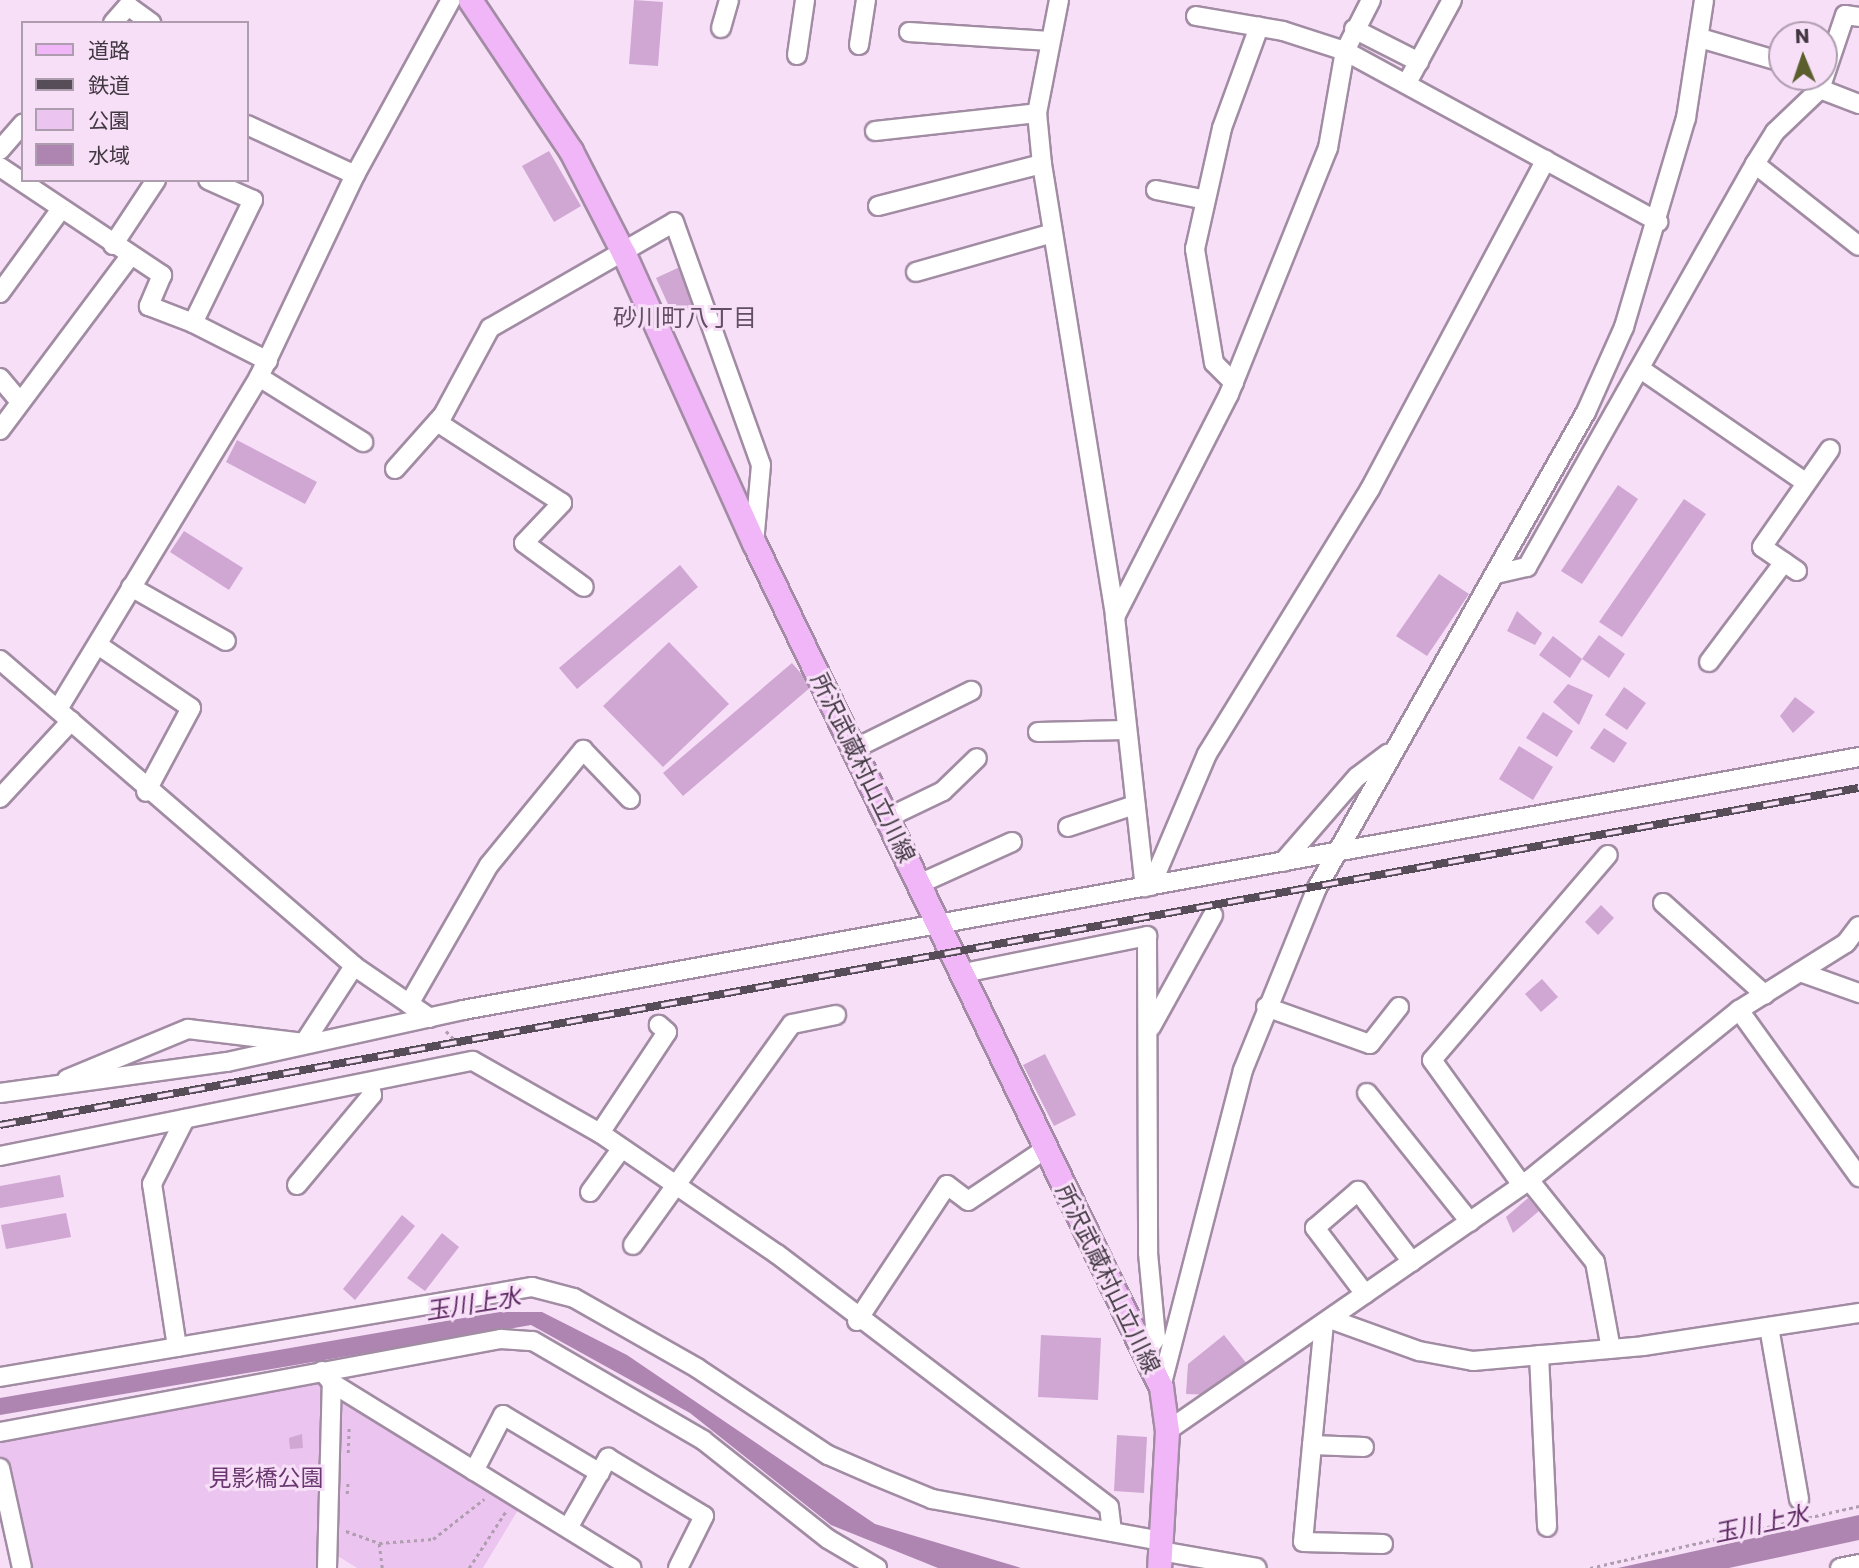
<!DOCTYPE html>
<meta charset="utf-8">
<style>
body{margin:0}
#map{position:relative;width:1859px;height:1568px;overflow:hidden;background:#f7dff8;font-family:Poppins,"Noto Sans JP",sans-serif}
div>[style]{position:absolute}
[style*='--x']{left:calc(var(--x)*1px);top:calc(var(--y)*1px);width:calc(var(--w)*1px);rotate:calc(var(--a)*1deg)}
.green>*{inset:0;background:#ecc4f0}
.water>*{inset:0;background:#ae85b1}
.building>*{inset:0;background:#d0a6d3}
.path>*{height:2.5px;margin-top:-1.25px;transform-origin:0;background:repeating-linear-gradient(90deg,#af9db0 0 3.5px,transparent 0 7px)}
.roads{filter:drop-shadow(2px 0 #a18ca3) drop-shadow(-2px 0 #a18ca3) drop-shadow(0 2px #a18ca3) drop-shadow(0 -2px #a18ca3)}
.minor>*{height:18px;margin:-9px;padding:0 9px;transform-origin:9px;border-radius:9px;background:#fff}
.major>*{height:23px;margin:-11.5px;padding:0 11.5px;transform-origin:11.5px;border-radius:11.5px;background:#f1b6f7}
.rail>*{height:8px;margin-top:-4px;transform-origin:0;background:repeating-linear-gradient(90deg,#f7dff8 0 16px,#574d58 0 32px);box-sizing:border-box;border-block:2px solid #574d58}
span{translate:-50% -50%;white-space:nowrap;text-align:center;line-height:1.15;-webkit-text-stroke:6px #f7dff8;paint-order:stroke}
.street-label{font-size:23px;color:#413841}
.park-label{font-size:23px;color:#6a3770}
.neighbourhood-label{font-size:24px;color:#634f64}
.water-label{font-size:24px;color:#5b2860;font-style:italic}
.legend{position:absolute;left:21px;top:21px;width:228px;height:161px;box-sizing:border-box;background:#f7dff8;border:2px solid #ae9caf;margin:0;padding:9px 12px;list-style:none;font-size:21px;color:#413841}
.legend li{display:flex;align-items:center;gap:14px;height:35px}
.legend b{width:35px;border:2px solid #ae9caf}
.north{position:absolute;left:1768px;top:21px;width:70px;height:70px;box-sizing:border-box;background:#f7dff8;border:2px solid #ae9caf;border-radius:50%;rotate:358deg;font-size:19px;font-weight:700;line-height:28px;text-align:center;color:#413841}
.north::after{content:'';display:block;margin:auto;width:24px;height:32px;background:#5b5f2d;clip-path:polygon(50% 0,100% 100%,50% 72%,0 100%)}
</style>
<div id="map">
<div class="green">
<i style="clip-path:polygon(320px 1377px,521px 1505px,483px 1568px,357px 1568px,325px 1548px,323px 1568px,26px 1568px,0 1468px,0 1428px)"></i>
</div>
<div class="water">
<i style="clip-path:polygon(498px 1312px,542px 1312px,627px 1355px,875px 1524px,1021px 1568px,938px 1568px,831px 1525px,690px 1413px,531px 1325px,0 1415px,0 1398px)"></i>
<i style="clip-path:polygon(1859px 1515px,1859px 1540px,1729px 1568px,1618px 1568px)"></i>
</div>
<div class="building">
<i style="clip-path:polygon(634px 0,663px 2px,658px 66px,629px 64px)"></i>
<i style="clip-path:polygon(549px 151px,581px 206px,554px 222px,522px 166px)"></i>
<i style="clip-path:polygon(682px 266px,700px 302px,673px 315px,656px 278px)"></i>
<i style="clip-path:polygon(237px 440px,317px 482px,305px 504px,226px 462px)"></i>
<i style="clip-path:polygon(1618px 485px,1638px 499px,1582px 584px,1561px 571px)"></i>
<i style="clip-path:polygon(1684px 499px,1706px 514px,1622px 637px,1599px 622px)"></i>
<i style="clip-path:polygon(184px 531px,243px 568px,229px 590px,170px 552px)"></i>
<i style="clip-path:polygon(680px 565px,698px 587px,577px 689px,559px 668px)"></i>
<i style="clip-path:polygon(1439px 574px,1469px 594px,1427px 656px,1396px 636px)"></i>
<i style="clip-path:polygon(1517px 611px,1542px 633px,1535px 645px,1507px 631px)"></i>
<i style="clip-path:polygon(1599px 635px,1625px 654px,1609px 678px,1582px 659px)"></i>
<i style="clip-path:polygon(1553px 636px,1582px 659px,1570px 678px,1539px 655px)"></i>
<i style="clip-path:polygon(669px 642px,729px 704px,663px 767px,603px 706px)"></i>
<i style="clip-path:polygon(792px 663px,812px 686px,683px 796px,663px 773px)"></i>
<i style="clip-path:polygon(1568px 684px,1593px 695px,1579px 725px,1553px 702px)"></i>
<i style="clip-path:polygon(1624px 687px,1646px 703px,1627px 730px,1605px 715px)"></i>
<i style="clip-path:polygon(1795px 697px,1815px 712px,1793px 733px,1780px 716px)"></i>
<i style="clip-path:polygon(1543px 712px,1573px 731px,1557px 757px,1526px 738px)"></i>
<i style="clip-path:polygon(1604px 728px,1627px 743px,1614px 763px,1590px 748px)"></i>
<i style="clip-path:polygon(1519px 746px,1553px 767px,1533px 800px,1499px 779px)"></i>
<i style="clip-path:polygon(1601px 905px,1614px 918px,1598px 935px,1585px 922px)"></i>
<i style="clip-path:polygon(1542px 979px,1558px 997px,1541px 1012px,1525px 994px)"></i>
<i style="clip-path:polygon(1045px 1054px,1076px 1115px,1054px 1126px,1023px 1065px)"></i>
<i style="clip-path:polygon(60px 1175px,64px 1197px,0 1208px,0 1186px)"></i>
<i style="clip-path:polygon(1528px 1198px,1539px 1211px,1513px 1233px,1506px 1217px)"></i>
<i style="clip-path:polygon(66px 1213px,71px 1237px,6px 1249px,1px 1225px)"></i>
<i style="clip-path:polygon(402px 1215px,415px 1226px,355px 1300px,343px 1289px)"></i>
<i style="clip-path:polygon(442px 1233px,459px 1247px,425px 1291px,407px 1278px)"></i>
<i style="clip-path:polygon(1041px 1335px,1101px 1338px,1098px 1400px,1038px 1397px)"></i>
<i style="clip-path:polygon(1224px 1335px,1251px 1369px,1217px 1395px,1186px 1394px,1188px 1364px)"></i>
<i style="clip-path:polygon(302px 1434px,303px 1448px,290px 1449px,289px 1438px)"></i>
<i style="clip-path:polygon(1117px 1435px,1147px 1437px,1144px 1493px,1114px 1491px)"></i>
</div>
<div class="path">
<i style="--x:446;--y:1031;--w:21;--a:45"></i>
<i style="--x:348;--y:1453;--w:27;--a:-88"></i>
<i style="--x:347;--y:1494;--w:14;--a:-86"></i>
<i style="--x:346;--y:1531;--w:35;--a:20"></i>
<i style="--x:382;--y:1568;--w:25;--a:-97"></i>
<i style="--x:379;--y:1543;--w:54;--a:-4.2"></i>
<i style="--x:433;--y:1539;--w:65;--a:-38.1"></i>
<i style="--x:469;--y:1568;--w:68;--a:-57"></i>
<i style="--x:1590;--y:1568;--w:276;--a:-13"></i>
</div>
<div class="roads">
<div class="minor">
<i style="--x:1059;--y:0;--w:115;--a:101"></i>
<i style="--x:1037;--y:113;--w:51;--a:84.4"></i>
<i style="--x:1042;--y:164;--w:459;--a:80.8"></i>
<i style="--x:1115;--y:617;--w:272;--a:83.7"></i>
<i style="--x:1196;--y:16;--w:88;--a:9.8"></i>
<i style="--x:1283;--y:31;--w:65;--a:17.9"></i>
<i style="--x:1345;--y:51;--w:357;--a:28.6"></i>
<i style="--x:113;--y:23;--w:23;--a:-49"></i>
<i style="--x:128;--y:6;--w:29;--a:36"></i>
<i style="--x:721;--y:28;--w:29;--a:-74"></i>
<i style="--x:1354;--y:29;--w:73;--a:26.9"></i>
<i style="--x:909;--y:32;--w:141;--a:3.7"></i>
<i style="--x:1700;--y:38;--w:85;--a:16.3"></i>
<i style="--x:859;--y:45;--w:46;--a:-81.2"></i>
<i style="--x:797;--y:55;--w:56;--a:-81.7"></i>
<i style="--x:1408;--y:81;--w:92;--a:-61.5"></i>
<i style="--x:1820;--y:89;--w:42;--a:21"></i>
<i style="--x:247;--y:125;--w:119;--a:24.8"></i>
<i style="--x:875;--y:131;--w:163;--a:-6.3"></i>
<i style="--x:0;--y:150;--w:35;--a:-49"></i>
<i style="--x:1755;--y:164;--w:132;--a:38.3"></i>
<i style="--x:0;--y:167;--w:195;--a:33.7"></i>
<i style="--x:162;--y:275;--w:34;--a:113"></i>
<i style="--x:149;--y:306;--w:47;--a:21.1"></i>
<i style="--x:193;--y:323;--w:137;--a:-64"></i>
<i style="--x:253;--y:200;--w:49;--a:-156"></i>
<i style="--x:1156;--y:190;--w:47;--a:11.1"></i>
<i style="--x:878;--y:206;--w:169;--a:-14.4"></i>
<i style="--x:113;--y:245;--w:78;--a:-56.5"></i>
<i style="--x:916;--y:272;--w:142;--a:-15.9"></i>
<i style="--x:0;--y:293;--w:104;--a:-54"></i>
<i style="--x:193;--y:323;--w:84;--a:26.9"></i>
<i style="--x:1642;--y:370;--w:198;--a:34.5"></i>
<i style="--x:259;--y:377;--w:123;--a:32"></i>
<i style="--x:0;--y:378;--w:31;--a:50"></i>
<i style="--x:1234;--y:383;--w:28;--a:-135"></i>
<i style="--x:1214;--y:363;--w:116;--a:-99.5"></i>
<i style="--x:1195;--y:249;--w:124;--a:-77.4"></i>
<i style="--x:1222;--y:128;--w:108;--a:-69.9"></i>
<i style="--x:437;--y:422;--w:149;--a:32.9"></i>
<i style="--x:562;--y:503;--w:55;--a:133.5"></i>
<i style="--x:524;--y:543;--w:74;--a:36.3"></i>
<i style="--x:0;--y:430;--w:217;--a:-53.2"></i>
<i style="--x:395;--y:469;--w:72;--a:-48.4"></i>
<i style="--x:443;--y:415;--w:99;--a:-61.6"></i>
<i style="--x:490;--y:328;--w:212;--a:-29.9"></i>
<i style="--x:674;--y:222;--w:258;--a:70.3"></i>
<i style="--x:761;--y:465;--w:78;--a:95.1"></i>
<i style="--x:1797;--y:571;--w:42;--a:-145.6"></i>
<i style="--x:1762;--y:547;--w:119;--a:-55.2"></i>
<i style="--x:1496;--y:574;--w:32;--a:-13"></i>
<i style="--x:1527;--y:567;--w:463;--a:-60.5"></i>
<i style="--x:1755;--y:164;--w:38;--a:-58"></i>
<i style="--x:1775;--y:132;--w:62;--a:-43.7"></i>
<i style="--x:1820;--y:89;--w:78;--a:-71.3"></i>
<i style="--x:1845;--y:15;--w:14;--a:8"></i>
<i style="--x:131;--y:587;--w:109;--a:29.6"></i>
<i style="--x:1115;--y:617;--w:250;--a:-62.9"></i>
<i style="--x:1229;--y:394;--w:265;--a:-68.1"></i>
<i style="--x:1328;--y:148;--w:98;--a:-80.1"></i>
<i style="--x:1345;--y:51;--w:57;--a:-63"></i>
<i style="--x:98;--y:645;--w:112;--a:34.1"></i>
<i style="--x:191;--y:708;--w:95;--a:118.2"></i>
<i style="--x:0;--y:660;--w:468;--a:40.8"></i>
<i style="--x:354;--y:966;--w:92;--a:34.4"></i>
<i style="--x:1709;--y:662;--w:125;--a:-53.1"></i>
<i style="--x:58;--y:709;--w:388;--a:-58.8"></i>
<i style="--x:259;--y:377;--w:224;--a:-64.6"></i>
<i style="--x:355;--y:175;--w:200;--a:-61.3"></i>
<i style="--x:1038;--y:732;--w:87;--a:-1.3"></i>
<i style="--x:854;--y:749;--w:131;--a:-26.4"></i>
<i style="--x:0;--y:798;--w:105;--a:-47.3"></i>
<i style="--x:887;--y:818;--w:62;--a:-25.7"></i>
<i style="--x:943;--y:791;--w:47;--a:-44.1"></i>
<i style="--x:1068;--y:827;--w:71;--a:-18.2"></i>
<i style="--x:1283;--y:862;--w:113;--a:-49"></i>
<i style="--x:1357;--y:777;--w:39;--a:-37"></i>
<i style="--x:919;--y:884;--w:102;--a:-24.3"></i>
<i style="--x:1151;--y:886;--w:143;--a:-67"></i>
<i style="--x:1207;--y:754;--w:311;--a:-58.4"></i>
<i style="--x:1370;--y:489;--w:373;--a:-61.9"></i>
<i style="--x:1663;--y:903;--w:137;--a:42"></i>
<i style="--x:1800;--y:972;--w:63;--a:19.6"></i>
<i style="--x:964;--y:973;--w:187;--a:-11.4"></i>
<i style="--x:1147;--y:936;--w:317;--a:89.8"></i>
<i style="--x:1148;--y:1253;--w:85;--a:84.6"></i>
<i style="--x:1156;--y:1338;--w:18;--a:124"></i>
<i style="--x:409;--y:1004;--w:160;--a:-60.1"></i>
<i style="--x:489;--y:865;--w:149;--a:-50.7"></i>
<i style="--x:583;--y:750;--w:68;--a:46.2"></i>
<i style="--x:1266;--y:1007;--w:110;--a:19.6"></i>
<i style="--x:1370;--y:1044;--w:47;--a:-51.9"></i>
<i style="--x:1739;--y:1010;--w:206;--a:54.3"></i>
<i style="--x:1151;--y:1027;--w:128;--a:-61"></i>
<i style="--x:304;--y:1043;--w:92;--a:-57"></i>
<i style="--x:67;--y:1079;--w:131;--a:-22.5"></i>
<i style="--x:188;--y:1029;--w:117;--a:6.9"></i>
<i style="--x:0;--y:1093;--w:229;--a:-7.8"></i>
<i style="--x:227;--y:1062;--w:242;--a:-12.4"></i>
<i style="--x:463;--y:1010;--w:1419;--a:-10.27"></i>
<i style="--x:1367;--y:1093;--w:165;--a:51.4"></i>
<i style="--x:600;--y:1133;--w:121;--a:-56.4"></i>
<i style="--x:667;--y:1032;--w:11;--a:-139"></i>
<i style="--x:0;--y:1156;--w:482;--a:-11.4"></i>
<i style="--x:473;--y:1061;--w:146;--a:29.6"></i>
<i style="--x:600;--y:1133;--w:214;--a:34.4"></i>
<i style="--x:777;--y:1254;--w:417;--a:37.3"></i>
<i style="--x:1109;--y:1507;--w:25;--a:83"></i>
<i style="--x:1529;--y:1180;--w:105;--a:51.2"></i>
<i style="--x:1595;--y:1262;--w:88;--a:79.6"></i>
<i style="--x:297;--y:1185;--w:117;--a:-50.2"></i>
<i style="--x:372;--y:1095;--w:13;--a:-103"></i>
<i style="--x:1522;--y:1185;--w:154;--a:-125.8"></i>
<i style="--x:1432;--y:1060;--w:270;--a:-49.4"></i>
<i style="--x:590;--y:1192;--w:54;--a:-54"></i>
<i style="--x:633;--y:1245;--w:272;--a:-54.3"></i>
<i style="--x:792;--y:1024;--w:45;--a:-11.6"></i>
<i style="--x:1365;--y:1294;--w:83;--a:-127.1"></i>
<i style="--x:1315;--y:1228;--w:57;--a:-40.7"></i>
<i style="--x:1358;--y:1191;--w:89;--a:52.7"></i>
<i style="--x:1330;--y:1319;--w:95;--a:19.8"></i>
<i style="--x:1419;--y:1351;--w:55;--a:10.5"></i>
<i style="--x:1473;--y:1361;--w:171;--a:-5"></i>
<i style="--x:1643;--y:1346;--w:219;--a:-8.7"></i>
<i style="--x:857;--y:1321;--w:163;--a:-56.5"></i>
<i style="--x:947;--y:1185;--w:26;--a:37"></i>
<i style="--x:968;--y:1201;--w:92;--a:-33.9"></i>
<i style="--x:1324;--y:1323;--w:123;--a:95.6"></i>
<i style="--x:1312;--y:1445;--w:52;--a:2.2"></i>
<i style="--x:1769;--y:1327;--w:175;--a:80.1"></i>
<i style="--x:177;--y:1347;--w:165;--a:-98.7"></i>
<i style="--x:152;--y:1184;--w:73;--a:-63.1"></i>
<i style="--x:1539;--y:1355;--w:172;--a:87.3"></i>
<i style="--x:322;--y:1371;--w:16;--a:50"></i>
<i style="--x:332;--y:1383;--w:352;--a:31.7"></i>
<i style="--x:0;--y:1377;--w:540;--a:-9.6"></i>
<i style="--x:532;--y:1287;--w:43;--a:14.7"></i>
<i style="--x:574;--y:1298;--w:142;--a:29.6"></i>
<i style="--x:697;--y:1368;--w:157;--a:33.6"></i>
<i style="--x:828;--y:1455;--w:52;--a:23.6"></i>
<i style="--x:876;--y:1476;--w:61;--a:22.3"></i>
<i style="--x:932;--y:1499;--w:233;--a:10.4"></i>
<i style="--x:1161;--y:1387;--w:327;--a:-75.5"></i>
<i style="--x:1243;--y:1070;--w:196;--a:-67.9"></i>
<i style="--x:1317;--y:888;--w:547;--a:-60.53"></i>
<i style="--x:1586;--y:412;--w:93;--a:-65.9"></i>
<i style="--x:1624;--y:327;--w:218;--a:-73.5"></i>
<i style="--x:1686;--y:118;--w:119;--a:-81.3"></i>
<i style="--x:1167;--y:1431;--w:441;--a:-34.7"></i>
<i style="--x:1529;--y:1180;--w:270;--a:-39"></i>
<i style="--x:1739;--y:1010;--w:126;--a:-32.1"></i>
<i style="--x:1846;--y:943;--w:21;--a:-53"></i>
<i style="--x:0;--y:1432;--w:510;--a:-10.52"></i>
<i style="--x:501;--y:1339;--w:32;--a:4"></i>
<i style="--x:533;--y:1341;--w:197;--a:30.2"></i>
<i style="--x:703;--y:1440;--w:159;--a:38.4"></i>
<i style="--x:828;--y:1539;--w:57;--a:30.6"></i>
<i style="--x:1312;--y:1445;--w:97;--a:95.3"></i>
<i style="--x:1303;--y:1542;--w:80;--a:1.4"></i>
<i style="--x:0;--y:1468;--w:102;--a:77.6"></i>
<i style="--x:474;--y:1471;--w:63;--a:-62.6"></i>
<i style="--x:503;--y:1415;--w:113;--a:30.9"></i>
<i style="--x:568;--y:1528;--w:81;--a:-60.3"></i>
<i style="--x:608;--y:1458;--w:112;--a:31.1"></i>
<i style="--x:704;--y:1516;--w:58;--a:116.6"></i>
<i style="--x:1160;--y:1551;--w:98;--a:9.9"></i>
<i style="--x:327;--y:1568;--w:185;--a:-88.5"></i>
<i style="--x:1840;--y:1568;--w:19;--a:-12"></i>
</div>
<div class="major">
<i style="--x:470;--y:0;--w:182;--a:56.2"></i>
<i style="--x:571;--y:151;--w:116;--a:62.8"></i>
<i style="--x:624;--y:254;--w:317;--a:65.8"></i>
<i style="--x:754;--y:543;--w:937;--a:64.26"></i>
<i style="--x:1161;--y:1387;--w:44;--a:82.2"></i>
<i style="--x:1167;--y:1431;--w:137;--a:93.3"></i>
</div>
</div>
<div class="rail">
<i style="--x:0;--y:1125;--w:1889;--a:-10.28"></i>
</div>
<div class="street-label">
<span style="left:863px;top:768px;rotate:64deg">所沢武蔵村山立川線</span>
<span style="left:1108px;top:1279px;rotate:64deg">所沢武蔵村山立川線</span>
</div>
<div class="park-label">
<span style="left:266px;top:1478px">見影橋公園</span>
</div>
<div class="neighbourhood-label">
<span style="left:685px;top:318px">砂川町八丁目</span>
</div>
<div class="water-label">
<span style="left:473px;top:1304px;rotate:-9deg">玉川上水</span>
<span style="left:1761px;top:1524px;rotate:-12deg">玉川上水</span>
</div>
<ul class="legend">
<li><b style="height:9px;background:#f1b6f7"></b>道路</li>
<li><b style="height:9px;background:#574d58"></b>鉄道</li>
<li><b style="height:19px;background:#ecc4f0"></b>公園</li>
<li><b style="height:19px;background:#ae85b1"></b>水域</li>
</ul>
<div class="north">N</div>
</div>
